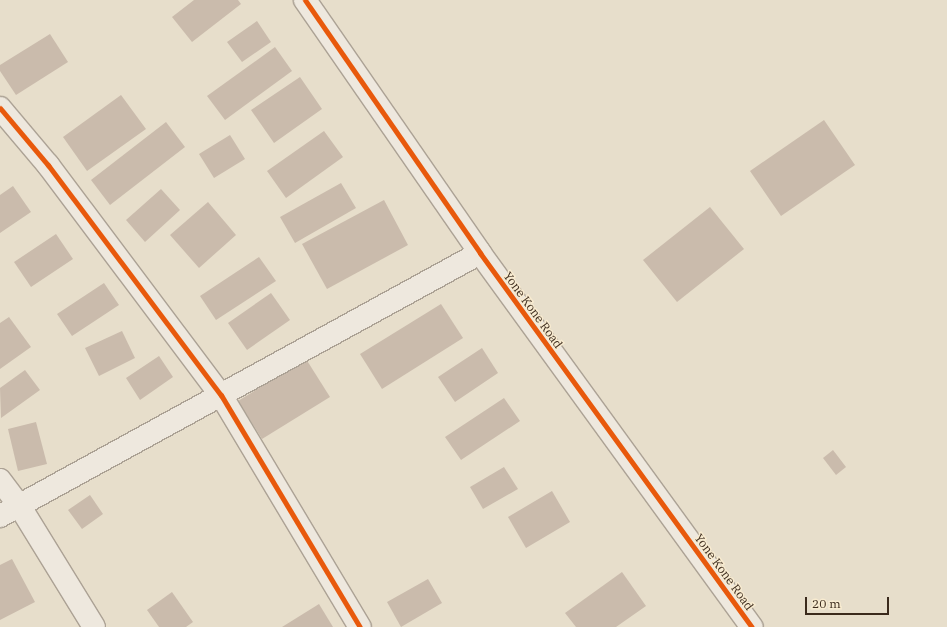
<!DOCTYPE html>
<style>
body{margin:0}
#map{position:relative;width:947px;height:627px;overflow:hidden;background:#e7decb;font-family:"IBM Plex Serif",serif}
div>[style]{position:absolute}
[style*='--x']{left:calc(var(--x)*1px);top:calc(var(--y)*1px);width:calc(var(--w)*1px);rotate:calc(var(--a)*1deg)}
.building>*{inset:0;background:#cabbac}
.roads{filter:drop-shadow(1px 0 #aca295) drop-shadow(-1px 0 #aca295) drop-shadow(0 1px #aca295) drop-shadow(0 -1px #aca295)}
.minor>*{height:22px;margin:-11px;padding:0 11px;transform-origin:11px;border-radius:11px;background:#eee8de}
.tertiary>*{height:22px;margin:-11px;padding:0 11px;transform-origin:11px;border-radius:11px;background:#eee8de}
.cycleway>*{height:5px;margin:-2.5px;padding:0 2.5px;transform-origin:2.5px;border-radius:2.5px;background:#e8590c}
span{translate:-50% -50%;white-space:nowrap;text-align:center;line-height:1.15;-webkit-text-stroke:3px #f8ebd0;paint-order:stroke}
.street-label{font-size:12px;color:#3b2a1c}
.scale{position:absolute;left:805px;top:597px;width:84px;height:18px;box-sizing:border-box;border:2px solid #3b2a1c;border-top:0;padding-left:5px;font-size:12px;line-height:14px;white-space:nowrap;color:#3b2a1c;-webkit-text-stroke:3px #f8ebd0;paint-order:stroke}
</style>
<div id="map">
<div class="building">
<i style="clip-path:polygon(194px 0,238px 0,241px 4px,192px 42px,172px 17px)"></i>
<i style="clip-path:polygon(257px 21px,271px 42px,242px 62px,227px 42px)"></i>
<i style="clip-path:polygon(50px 34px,68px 62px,16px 95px,0 71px,0 65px)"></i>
<i style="clip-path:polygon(275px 47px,292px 71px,225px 120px,207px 96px)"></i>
<i style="clip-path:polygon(300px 77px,322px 109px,274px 143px,251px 110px)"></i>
<i style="clip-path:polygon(121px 95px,146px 129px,87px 171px,63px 137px)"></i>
<i style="clip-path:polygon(824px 120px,855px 165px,781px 216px,750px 171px)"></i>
<i style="clip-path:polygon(166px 122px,185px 147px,110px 205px,91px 180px)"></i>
<i style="clip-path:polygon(324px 131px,343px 157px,286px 198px,267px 171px)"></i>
<i style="clip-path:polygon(230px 135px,245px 159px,214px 178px,199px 154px)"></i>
<i style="clip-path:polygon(341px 183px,356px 208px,295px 243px,280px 217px)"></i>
<i style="clip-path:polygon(13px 186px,31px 212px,0 233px,0 195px)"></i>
<i style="clip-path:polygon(161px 189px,180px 210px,145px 242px,126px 220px)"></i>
<i style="clip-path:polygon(384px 200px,408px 245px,327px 289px,302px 244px)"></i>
<i style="clip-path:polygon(208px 202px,236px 235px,199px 268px,170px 235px)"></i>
<i style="clip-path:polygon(710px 207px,744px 249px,677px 302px,643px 260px)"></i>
<i style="clip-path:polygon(56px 234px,73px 259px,31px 287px,14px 262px)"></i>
<i style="clip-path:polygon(259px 257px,276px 281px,216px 320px,200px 296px)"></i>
<i style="clip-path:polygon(104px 283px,119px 305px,72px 336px,57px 314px)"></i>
<i style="clip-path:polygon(271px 293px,290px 320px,247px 350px,228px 323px)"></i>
<i style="clip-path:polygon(441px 304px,463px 338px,382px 389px,360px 354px)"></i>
<i style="clip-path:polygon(9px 317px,31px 347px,0 369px,0 323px)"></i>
<i style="clip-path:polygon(122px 331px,135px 358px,99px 376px,85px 348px)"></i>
<i style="clip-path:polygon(482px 348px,498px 373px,455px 402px,438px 377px)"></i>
<i style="clip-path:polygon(159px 356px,173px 377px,140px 400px,126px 378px)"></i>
<i style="clip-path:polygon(306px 359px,330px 397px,262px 439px,238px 401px)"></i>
<i style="clip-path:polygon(25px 370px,40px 390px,1px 418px,0 388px)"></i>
<i style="clip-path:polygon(504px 398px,520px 421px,461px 460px,445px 437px)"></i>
<i style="clip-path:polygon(36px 422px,47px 464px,18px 471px,8px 429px)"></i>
<i style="clip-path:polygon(833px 450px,846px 467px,836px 475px,823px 458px)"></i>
<i style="clip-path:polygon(504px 467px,518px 489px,483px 509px,470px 487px)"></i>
<i style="clip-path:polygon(552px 491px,570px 522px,526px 548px,508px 517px)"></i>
<i style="clip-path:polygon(90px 495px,103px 514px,82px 529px,68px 510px)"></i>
<i style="clip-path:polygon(12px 559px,35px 602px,0 620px,0 565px)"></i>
<i style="clip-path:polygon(622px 572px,646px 606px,616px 627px,576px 627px,565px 613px)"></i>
<i style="clip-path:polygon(428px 579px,442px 603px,401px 627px,387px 602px)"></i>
<i style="clip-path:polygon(172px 592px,193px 622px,186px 627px,159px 627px,147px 610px)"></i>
<i style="clip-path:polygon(319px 604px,333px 627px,282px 627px)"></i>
</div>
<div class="roads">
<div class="minor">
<i style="--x:0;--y:108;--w:75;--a:49.9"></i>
<i style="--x:48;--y:165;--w:288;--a:53.1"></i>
<i style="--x:221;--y:395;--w:270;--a:59.1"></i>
<i style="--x:0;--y:480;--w:31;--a:53"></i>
<i style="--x:19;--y:505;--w:143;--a:58.4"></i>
<i style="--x:0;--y:516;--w:547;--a:-28.72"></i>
</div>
<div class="tertiary">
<i style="--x:305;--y:0;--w:308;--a:55.3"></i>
<i style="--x:480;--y:253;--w:462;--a:54"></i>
</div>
</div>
<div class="cycleway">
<i style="--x:305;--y:0;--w:308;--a:55.3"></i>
<i style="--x:480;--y:253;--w:462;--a:54"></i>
<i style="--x:0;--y:108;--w:75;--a:49.9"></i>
<i style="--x:48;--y:165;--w:288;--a:53.1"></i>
<i style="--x:221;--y:395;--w:270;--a:59.1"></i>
</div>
<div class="street-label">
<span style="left:533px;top:310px;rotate:54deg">Yone Kone Road</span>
<span style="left:724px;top:572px;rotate:54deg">Yone Kone Road</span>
</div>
<div class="scale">20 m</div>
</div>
